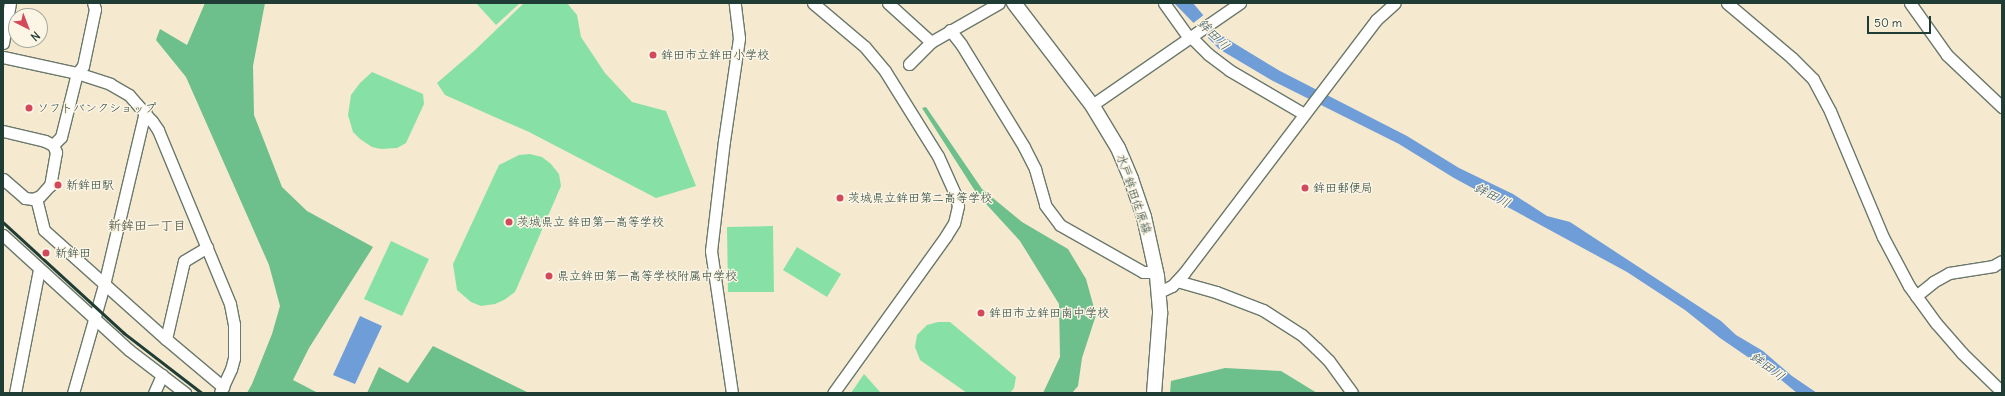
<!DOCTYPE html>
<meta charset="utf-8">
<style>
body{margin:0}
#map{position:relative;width:2005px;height:396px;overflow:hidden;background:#f5e9d0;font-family:Delius,"Klee One",sans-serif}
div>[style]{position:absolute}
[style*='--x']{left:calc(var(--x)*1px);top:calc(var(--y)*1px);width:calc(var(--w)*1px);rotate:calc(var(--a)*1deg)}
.green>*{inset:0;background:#87e1a6}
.forest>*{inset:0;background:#6dbf8b}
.water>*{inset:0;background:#6e9dd7}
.pier>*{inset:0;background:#f5e9d0}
.roads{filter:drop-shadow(1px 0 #6a796b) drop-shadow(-1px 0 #6a796b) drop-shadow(0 1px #6a796b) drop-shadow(0 -1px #6a796b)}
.minor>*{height:11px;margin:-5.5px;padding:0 5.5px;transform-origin:5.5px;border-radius:5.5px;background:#fff}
.major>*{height:14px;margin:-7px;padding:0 7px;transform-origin:7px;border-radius:7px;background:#fff}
.rail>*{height:2.5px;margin:-1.25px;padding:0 1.25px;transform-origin:1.25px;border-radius:1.25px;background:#1f3d34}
.dots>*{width:11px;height:11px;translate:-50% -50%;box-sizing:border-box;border:2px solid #fcf5e5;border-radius:50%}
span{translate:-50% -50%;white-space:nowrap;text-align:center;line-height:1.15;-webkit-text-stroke:3px #fcf5e5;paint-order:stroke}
.poi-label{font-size:12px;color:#1f3d34}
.left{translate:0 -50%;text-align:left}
.street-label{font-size:12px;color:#1f3d34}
.water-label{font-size:13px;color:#375a65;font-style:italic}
.neighbourhood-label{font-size:13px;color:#606855;font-weight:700}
.frame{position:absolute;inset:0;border:4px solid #1f3d34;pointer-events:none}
.north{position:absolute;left:8px;top:8px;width:40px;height:40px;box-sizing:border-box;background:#fcf5e5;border:1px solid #a4ab9e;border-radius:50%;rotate:138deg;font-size:11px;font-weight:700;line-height:16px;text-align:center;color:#1f3d34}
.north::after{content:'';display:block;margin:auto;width:14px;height:18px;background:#d1495b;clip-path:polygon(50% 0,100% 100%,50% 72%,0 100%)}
.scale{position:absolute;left:1867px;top:16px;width:64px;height:18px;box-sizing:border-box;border:2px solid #1f3d34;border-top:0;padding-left:5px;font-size:12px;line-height:14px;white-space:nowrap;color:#1f3d34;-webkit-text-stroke:3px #fcf5e5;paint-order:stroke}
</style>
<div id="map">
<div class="green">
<i style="clip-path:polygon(476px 3px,520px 3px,496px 25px)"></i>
<i style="clip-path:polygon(524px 3px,567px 3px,577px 15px,581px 37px,605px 73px,632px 102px,666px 111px,696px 186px,656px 198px,529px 132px,445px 95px,437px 83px,474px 51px)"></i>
<i style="clip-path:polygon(372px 72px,423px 94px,424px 104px,406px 143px,397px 148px,381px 149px,372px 147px,360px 139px,353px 132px,348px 115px,351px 95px,360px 83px)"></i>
<i style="clip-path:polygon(530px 154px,542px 157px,551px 164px,559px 174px,561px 186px,515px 292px,504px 300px,495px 304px,481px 306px,471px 302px,457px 290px,453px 264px,499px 165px,519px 155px)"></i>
<i style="clip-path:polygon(773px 226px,774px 292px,728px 292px,727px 227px)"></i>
<i style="clip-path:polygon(391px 241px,429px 259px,402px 316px,364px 299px)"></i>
<i style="clip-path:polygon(797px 247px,841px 274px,827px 297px,783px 270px)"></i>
<i style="clip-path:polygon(938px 322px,950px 322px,1016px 377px,1014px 388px,1010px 393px,967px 393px,920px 360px,915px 347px,917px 335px,927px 325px)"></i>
<i style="clip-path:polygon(864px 374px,881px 393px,851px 393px)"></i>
</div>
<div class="forest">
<i style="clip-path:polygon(205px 3px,265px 3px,253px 66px,254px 115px,282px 187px,307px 211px,373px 247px,309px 348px,293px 380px,318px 393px,247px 393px,252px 384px,272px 334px,280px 306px,269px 265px,186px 77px,156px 40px,160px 29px,187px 45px)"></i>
<i style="clip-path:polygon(926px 107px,982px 189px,1022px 222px,1068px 249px,1086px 279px,1096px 315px,1082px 358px,1078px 386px,1072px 393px,1043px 393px,1060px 357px,1059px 304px,1020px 241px,977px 194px,922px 108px)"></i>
<i style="clip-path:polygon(433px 346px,529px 393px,367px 393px,379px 367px,408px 383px)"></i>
<i style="clip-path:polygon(1225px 368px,1281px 371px,1317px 393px,1170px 393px,1171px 381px)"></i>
</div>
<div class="water">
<i style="clip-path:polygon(1174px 3px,1193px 3px,1219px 34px,1280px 71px,1407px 136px,1459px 168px,1513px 194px,1547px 216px,1570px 222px,1721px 321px,1736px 335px,1763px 351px,1792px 376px,1817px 393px,1797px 393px,1780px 379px,1720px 338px,1685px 310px,1627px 272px,1454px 178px,1399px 144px,1273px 81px,1219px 49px)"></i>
<i style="clip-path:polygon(360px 316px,382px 326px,355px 384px,333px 375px)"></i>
</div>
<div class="pier">
<i style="clip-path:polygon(1205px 14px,1219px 30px,1206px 39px,1192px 24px)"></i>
</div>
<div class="roads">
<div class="minor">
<i style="--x:813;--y:3;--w:68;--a:40.2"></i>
<i style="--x:865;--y:47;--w:31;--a:50"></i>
<i style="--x:885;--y:71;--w:100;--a:58.1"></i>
<i style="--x:938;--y:156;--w:44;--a:65.8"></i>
<i style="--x:956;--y:196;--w:10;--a:79"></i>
<i style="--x:958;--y:206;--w:17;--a:103"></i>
<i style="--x:954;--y:223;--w:15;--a:122"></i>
<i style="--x:946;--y:236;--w:193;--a:125.7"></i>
<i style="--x:888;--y:3;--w:58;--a:42.2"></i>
<i style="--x:931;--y:42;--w:78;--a:-29.8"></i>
<i style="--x:1164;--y:3;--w:43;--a:54.5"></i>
<i style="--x:1727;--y:3;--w:85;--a:40.2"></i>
<i style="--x:1792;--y:58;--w:30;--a:45"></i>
<i style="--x:1813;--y:79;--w:36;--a:62"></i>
<i style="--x:1830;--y:111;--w:137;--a:67.2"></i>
<i style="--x:1883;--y:237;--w:55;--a:62"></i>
<i style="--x:1909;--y:286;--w:46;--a:53.9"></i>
<i style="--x:1936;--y:323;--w:40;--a:49"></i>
<i style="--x:1962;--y:353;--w:56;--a:44.3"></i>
<i style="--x:1910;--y:3;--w:64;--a:54.6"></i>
<i style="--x:1947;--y:55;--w:76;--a:43.4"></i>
<i style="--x:950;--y:30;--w:18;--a:52"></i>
<i style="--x:961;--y:44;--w:121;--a:58.5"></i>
<i style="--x:1024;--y:147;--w:25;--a:63"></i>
<i style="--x:1035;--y:169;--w:37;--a:74"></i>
<i style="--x:1045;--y:205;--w:25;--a:53"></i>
<i style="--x:1060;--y:225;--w:95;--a:29.5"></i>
<i style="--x:1143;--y:272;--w:14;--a:0"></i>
<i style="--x:1191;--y:37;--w:24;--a:45"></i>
<i style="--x:1208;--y:54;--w:26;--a:37"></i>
<i style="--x:1229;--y:70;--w:87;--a:30.4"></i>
<i style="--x:3;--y:43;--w:41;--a:-80.1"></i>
<i style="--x:3;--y:57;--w:76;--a:12.2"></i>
<i style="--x:77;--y:73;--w:35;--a:18"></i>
<i style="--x:110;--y:84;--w:22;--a:30"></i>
<i style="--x:129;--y:95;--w:35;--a:49"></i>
<i style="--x:152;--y:121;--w:11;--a:56"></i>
<i style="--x:158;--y:130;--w:188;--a:67.5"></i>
<i style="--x:230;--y:304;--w:20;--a:79"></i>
<i style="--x:234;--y:324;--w:34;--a:90"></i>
<i style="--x:234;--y:358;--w:11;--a:105"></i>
<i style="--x:231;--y:369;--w:26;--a:115"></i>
<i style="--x:909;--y:64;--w:31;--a:-45"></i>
<i style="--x:1092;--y:105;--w:180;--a:-34.6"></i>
<i style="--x:3;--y:131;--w:43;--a:13.4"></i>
<i style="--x:45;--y:141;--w:9;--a:27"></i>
<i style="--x:53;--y:145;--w:8;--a:67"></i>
<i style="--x:56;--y:152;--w:34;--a:100"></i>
<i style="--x:50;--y:185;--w:15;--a:132"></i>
<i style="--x:40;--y:196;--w:8;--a:157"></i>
<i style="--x:33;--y:199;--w:8;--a:-173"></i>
<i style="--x:25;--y:198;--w:29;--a:-139"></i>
<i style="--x:53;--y:145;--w:11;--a:-45"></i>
<i style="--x:61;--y:137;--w:66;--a:-76"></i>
<i style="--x:77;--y:73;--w:9;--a:-49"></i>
<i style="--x:83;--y:66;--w:58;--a:-78.1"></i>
<i style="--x:95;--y:9;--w:6;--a:-108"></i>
<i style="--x:36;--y:198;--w:33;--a:76"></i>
<i style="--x:44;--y:230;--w:164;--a:41.8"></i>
<i style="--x:166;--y:339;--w:75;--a:40.1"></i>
<i style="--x:3;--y:235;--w:171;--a:42.4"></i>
<i style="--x:129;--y:350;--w:71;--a:37.5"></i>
<i style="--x:1177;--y:281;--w:41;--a:15.8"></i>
<i style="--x:1216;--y:292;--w:50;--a:21"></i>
<i style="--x:1263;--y:310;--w:46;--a:32.7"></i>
<i style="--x:1302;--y:335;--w:19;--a:43"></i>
<i style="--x:1316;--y:348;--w:18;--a:45"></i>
<i style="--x:1329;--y:361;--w:39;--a:54"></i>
<i style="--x:1159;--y:292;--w:14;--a:-25"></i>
<i style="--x:1172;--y:286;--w:18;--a:-47"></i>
<i style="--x:1184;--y:273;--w:318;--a:-52.8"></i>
<i style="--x:1376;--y:20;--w:25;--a:-42"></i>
<i style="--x:1916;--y:296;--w:22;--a:-39"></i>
<i style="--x:1933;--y:282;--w:18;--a:-29"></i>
<i style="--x:1949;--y:273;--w:45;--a:-9"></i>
<i style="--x:1993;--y:266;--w:10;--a:-29"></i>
<i style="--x:166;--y:339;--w:80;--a:-77"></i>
<i style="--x:184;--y:261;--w:27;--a:-31"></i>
<i style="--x:15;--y:393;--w:126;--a:-79"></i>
<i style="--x:73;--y:393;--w:112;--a:-74"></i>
<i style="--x:104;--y:285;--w:179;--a:-76.7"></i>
<i style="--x:154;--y:393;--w:20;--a:-66"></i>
<i style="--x:732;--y:393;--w:144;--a:-98.4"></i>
<i style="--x:711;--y:251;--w:111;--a:-83.3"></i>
<i style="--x:724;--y:141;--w:104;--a:-81.7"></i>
<i style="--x:739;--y:38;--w:35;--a:-97"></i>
</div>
<div class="major">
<i style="--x:1014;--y:3;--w:128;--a:52.6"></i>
<i style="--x:1092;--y:105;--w:50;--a:58.8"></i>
<i style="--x:1118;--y:148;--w:34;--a:67"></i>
<i style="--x:1131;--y:179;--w:40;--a:71.1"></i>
<i style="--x:1144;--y:217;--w:60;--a:77.6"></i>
<i style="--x:1157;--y:276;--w:38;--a:85"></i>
<i style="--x:1160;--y:314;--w:79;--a:94.3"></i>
</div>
</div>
<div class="rail">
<i style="--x:3;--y:222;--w:164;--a:42.5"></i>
<i style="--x:124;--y:333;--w:98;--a:37.6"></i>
</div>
<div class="dots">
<i style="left:653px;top:55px;background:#d1495b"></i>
<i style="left:29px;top:108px;background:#d1495b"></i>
<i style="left:58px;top:185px;background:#d1495b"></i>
<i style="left:1305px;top:188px;background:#d1495b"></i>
<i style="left:840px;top:198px;background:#d1495b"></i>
<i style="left:509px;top:222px;background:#d1495b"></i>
<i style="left:46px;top:253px;background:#d1495b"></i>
<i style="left:549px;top:276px;background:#d1495b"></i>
<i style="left:981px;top:313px;background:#d1495b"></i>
</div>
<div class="poi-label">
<span class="left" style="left:661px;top:55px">鉾田市立鉾田小学校</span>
<span class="left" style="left:37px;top:108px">ソフトバンクショップ</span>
<span class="left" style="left:66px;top:185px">新鉾田駅</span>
<span class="left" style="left:1313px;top:188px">鉾田郵便局</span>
<span class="left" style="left:848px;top:198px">茨城県立鉾田第二高等学校</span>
<span class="left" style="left:517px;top:222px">茨城県立 鉾田第一高等学校</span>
<span class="left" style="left:55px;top:253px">新鉾田</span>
<span class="left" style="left:557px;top:276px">県立鉾田第一高等学校附属中学校</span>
<span class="left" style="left:989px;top:313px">鉾田市立鉾田南中学校</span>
</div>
<div class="street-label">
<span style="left:1134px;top:194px;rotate:71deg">水戸鉾田佐原線</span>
</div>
<div class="water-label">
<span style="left:1213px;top:35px;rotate:45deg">鉾田川</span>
<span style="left:1492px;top:196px;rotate:28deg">鉾田川</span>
<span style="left:1767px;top:367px;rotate:37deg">鉾田川</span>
</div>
<div class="neighbourhood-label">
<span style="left:147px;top:226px">新鉾田一丁目</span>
</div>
<div class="frame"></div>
<div class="north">N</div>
<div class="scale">50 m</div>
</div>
